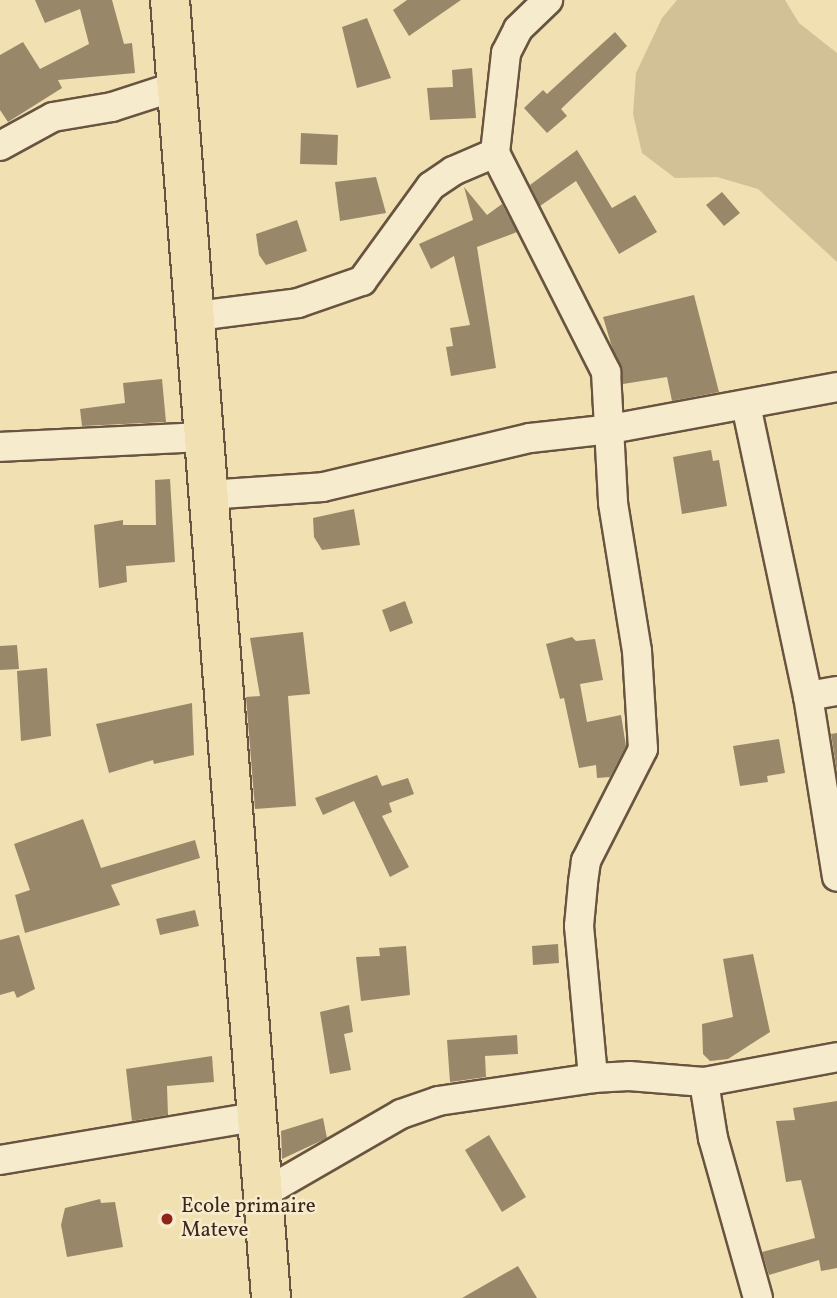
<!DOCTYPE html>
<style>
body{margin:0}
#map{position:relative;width:837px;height:1298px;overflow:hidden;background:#f1e0b1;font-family:Vollkorn,serif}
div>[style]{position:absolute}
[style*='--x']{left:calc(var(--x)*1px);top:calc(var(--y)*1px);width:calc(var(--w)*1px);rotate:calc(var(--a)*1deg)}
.green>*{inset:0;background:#d2c097}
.building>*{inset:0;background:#998769}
.roads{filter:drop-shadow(2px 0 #685440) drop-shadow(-2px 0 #685440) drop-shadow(0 2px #685440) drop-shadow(0 -2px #685440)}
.minor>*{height:28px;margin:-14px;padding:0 14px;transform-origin:14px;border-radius:14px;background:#f6ebcc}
.highway>*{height:38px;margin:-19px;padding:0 19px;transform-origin:19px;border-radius:19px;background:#f1e0b1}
.dots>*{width:19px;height:19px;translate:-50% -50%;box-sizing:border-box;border:4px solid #f6ebcc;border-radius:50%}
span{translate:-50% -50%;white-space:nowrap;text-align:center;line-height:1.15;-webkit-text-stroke:5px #f6ebcc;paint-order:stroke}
.poi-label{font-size:21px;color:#3a261a}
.left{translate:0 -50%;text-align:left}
</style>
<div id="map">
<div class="green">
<i style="clip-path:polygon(677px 0,785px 0,799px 23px,837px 53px,837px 262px,758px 189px,717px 177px,675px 178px,642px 153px,633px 114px,636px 73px,662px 18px)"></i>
</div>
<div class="building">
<i style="clip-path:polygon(35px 0,112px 0,124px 44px,132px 43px,135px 73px,58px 80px,62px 88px,8px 122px,0 110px,0 55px,23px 42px,40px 69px,89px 44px,80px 9px,45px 23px)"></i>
<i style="clip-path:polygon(407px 0,461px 0,409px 36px,393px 10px)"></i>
<i style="clip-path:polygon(367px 18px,391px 78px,357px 88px,342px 27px)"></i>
<i style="clip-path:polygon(615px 32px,627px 46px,561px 109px,567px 116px,547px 133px,524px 108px,543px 90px,547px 94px)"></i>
<i style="clip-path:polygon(472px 68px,476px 118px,430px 120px,427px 88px,453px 87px,452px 70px)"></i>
<i style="clip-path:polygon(301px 133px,338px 135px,337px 165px,300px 164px)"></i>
<i style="clip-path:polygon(577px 150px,612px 208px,635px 195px,657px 232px,619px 254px,576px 181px,540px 206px,530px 185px)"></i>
<i style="clip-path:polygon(376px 177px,386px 213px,340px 221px,335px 182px)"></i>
<i style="clip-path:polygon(464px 187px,487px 215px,502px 204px,517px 232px,477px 247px,496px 368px,451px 376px,446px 347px,453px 346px,450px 328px,470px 325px,454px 256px,431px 269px,419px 244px,473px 220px)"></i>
<i style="clip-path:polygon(722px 192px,740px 213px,724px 226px,706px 205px)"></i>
<i style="clip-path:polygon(297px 220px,307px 251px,266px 265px,259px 255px,256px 234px)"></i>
<i style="clip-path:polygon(694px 295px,719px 392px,672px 401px,667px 377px,623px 384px,603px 317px)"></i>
<i style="clip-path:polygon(162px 379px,166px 422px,82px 426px,80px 409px,125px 403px,123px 383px)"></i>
<i style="clip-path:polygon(711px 450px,713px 461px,719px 460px,727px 506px,682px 514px,673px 457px)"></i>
<i style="clip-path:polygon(170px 479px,175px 562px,126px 566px,127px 582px,99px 588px,94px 525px,123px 520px,123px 525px,156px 525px,155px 480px)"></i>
<i style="clip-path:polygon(354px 509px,360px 545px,322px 550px,314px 537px,313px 518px)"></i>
<i style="clip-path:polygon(405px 601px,413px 623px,390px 632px,382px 610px)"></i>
<i style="clip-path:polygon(303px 632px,310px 694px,288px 696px,296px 806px,255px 809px,246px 697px,260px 696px,250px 638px)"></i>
<i style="clip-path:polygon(572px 637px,576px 641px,595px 639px,603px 680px,580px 684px,587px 722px,621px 715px,626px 746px,610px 777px,597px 778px,596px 765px,579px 768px,564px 698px,560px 699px,546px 644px)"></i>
<i style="clip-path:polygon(17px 645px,19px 669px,0 670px,0 646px)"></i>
<i style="clip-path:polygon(47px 668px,51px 736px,21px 741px,17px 671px)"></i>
<i style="clip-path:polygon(192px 703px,194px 755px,154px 764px,153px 760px,109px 773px,96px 724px)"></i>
<i style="clip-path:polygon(837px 733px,837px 772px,831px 734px)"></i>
<i style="clip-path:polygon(779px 739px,785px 773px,767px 776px,768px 782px,740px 786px,733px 746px)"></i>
<i style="clip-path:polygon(377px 775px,382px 786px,408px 778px,414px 794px,389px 803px,392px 812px,382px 816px,409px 867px,390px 877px,354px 801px,323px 815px,315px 798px)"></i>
<i style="clip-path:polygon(83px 819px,101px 868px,195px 840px,200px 858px,111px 885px,120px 905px,25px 933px,15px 895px,30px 890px,14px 844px)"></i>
<i style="clip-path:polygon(195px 910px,199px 926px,160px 935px,156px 919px)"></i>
<i style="clip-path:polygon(19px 935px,35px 989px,17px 998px,14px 991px,0 995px,0 940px)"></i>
<i style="clip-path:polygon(558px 944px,559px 963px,533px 965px,532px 946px)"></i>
<i style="clip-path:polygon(406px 946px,410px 995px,361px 1001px,356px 957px,380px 956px,379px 948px)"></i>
<i style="clip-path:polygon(753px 954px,770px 1032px,728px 1059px,710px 1061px,703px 1054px,702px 1024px,733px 1017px,723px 959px)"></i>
<i style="clip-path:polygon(349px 1005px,353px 1032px,344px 1034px,351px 1070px,330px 1074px,320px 1012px)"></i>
<i style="clip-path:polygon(517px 1035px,518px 1054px,485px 1056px,486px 1077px,450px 1082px,447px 1040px)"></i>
<i style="clip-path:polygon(212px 1056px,214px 1082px,167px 1086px,168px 1115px,132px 1121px,126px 1069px)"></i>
<i style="clip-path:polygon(837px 1101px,837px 1268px,821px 1271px,819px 1260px,769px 1275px,762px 1252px,815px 1238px,801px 1180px,786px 1182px,776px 1121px,795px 1120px,793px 1108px)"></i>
<i style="clip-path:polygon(323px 1118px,327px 1138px,282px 1159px,281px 1131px)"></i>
<i style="clip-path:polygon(489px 1135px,526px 1197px,502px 1212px,465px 1150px)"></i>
<i style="clip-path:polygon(100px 1199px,101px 1203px,115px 1202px,123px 1247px,67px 1257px,61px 1225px,65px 1208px)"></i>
<i style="clip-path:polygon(518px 1266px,537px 1298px,462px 1298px)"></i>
</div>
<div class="roads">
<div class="minor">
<i style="--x:0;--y:146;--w:60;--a:-28.7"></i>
<i style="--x:53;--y:117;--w:60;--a:-9.6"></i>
<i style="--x:112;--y:107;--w:71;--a:-17.9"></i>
<i style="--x:495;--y:153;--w:246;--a:63.1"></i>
<i style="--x:606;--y:372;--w:131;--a:86.9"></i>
<i style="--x:613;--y:503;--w:150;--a:80.8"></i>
<i style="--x:637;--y:651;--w:98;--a:86.5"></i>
<i style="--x:643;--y:749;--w:126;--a:117"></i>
<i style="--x:586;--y:861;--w:22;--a:98"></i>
<i style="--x:583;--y:883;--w:43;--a:95.3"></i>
<i style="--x:579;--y:926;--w:153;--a:84.7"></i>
<i style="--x:197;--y:316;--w:102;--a:-7.3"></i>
<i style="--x:298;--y:303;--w:68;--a:-19"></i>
<i style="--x:362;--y:281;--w:117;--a:-54"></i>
<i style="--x:431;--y:186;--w:27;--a:-34"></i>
<i style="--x:453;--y:171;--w:46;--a:-23.2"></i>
<i style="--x:495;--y:153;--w:101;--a:-83.7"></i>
<i style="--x:506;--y:53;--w:27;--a:-63"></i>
<i style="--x:518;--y:29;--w:42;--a:-44"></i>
<i style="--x:746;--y:405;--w:298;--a:78"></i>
<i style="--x:808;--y:696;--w:183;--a:80.9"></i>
<i style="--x:0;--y:447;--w:204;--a:-2.8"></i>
<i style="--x:207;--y:495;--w:116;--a:-3.9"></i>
<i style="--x:323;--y:487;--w:213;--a:-13.3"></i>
<i style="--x:530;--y:438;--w:81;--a:-6.3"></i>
<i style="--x:611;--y:429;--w:230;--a:-10.5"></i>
<i style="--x:808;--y:696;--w:29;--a:-10"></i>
<i style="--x:704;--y:1082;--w:57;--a:80.9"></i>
<i style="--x:713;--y:1138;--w:166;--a:74.3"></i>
<i style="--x:0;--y:1160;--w:258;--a:-9.6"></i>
<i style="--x:259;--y:1196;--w:164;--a:-30"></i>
<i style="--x:401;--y:1114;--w:39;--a:-19"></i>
<i style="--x:438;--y:1101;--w:157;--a:-8.4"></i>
<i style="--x:593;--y:1078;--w:36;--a:-3"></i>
<i style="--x:629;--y:1076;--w:75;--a:4.6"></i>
<i style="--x:704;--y:1082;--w:135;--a:-10.6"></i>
</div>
<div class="highway">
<i style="--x:170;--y:0;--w:1302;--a:85.55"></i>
</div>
</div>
<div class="dots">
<i style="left:167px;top:1219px;background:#8f2418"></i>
</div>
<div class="poi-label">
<span class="left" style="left:181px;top:1219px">Ecole primaire<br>Mateve</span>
</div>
</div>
